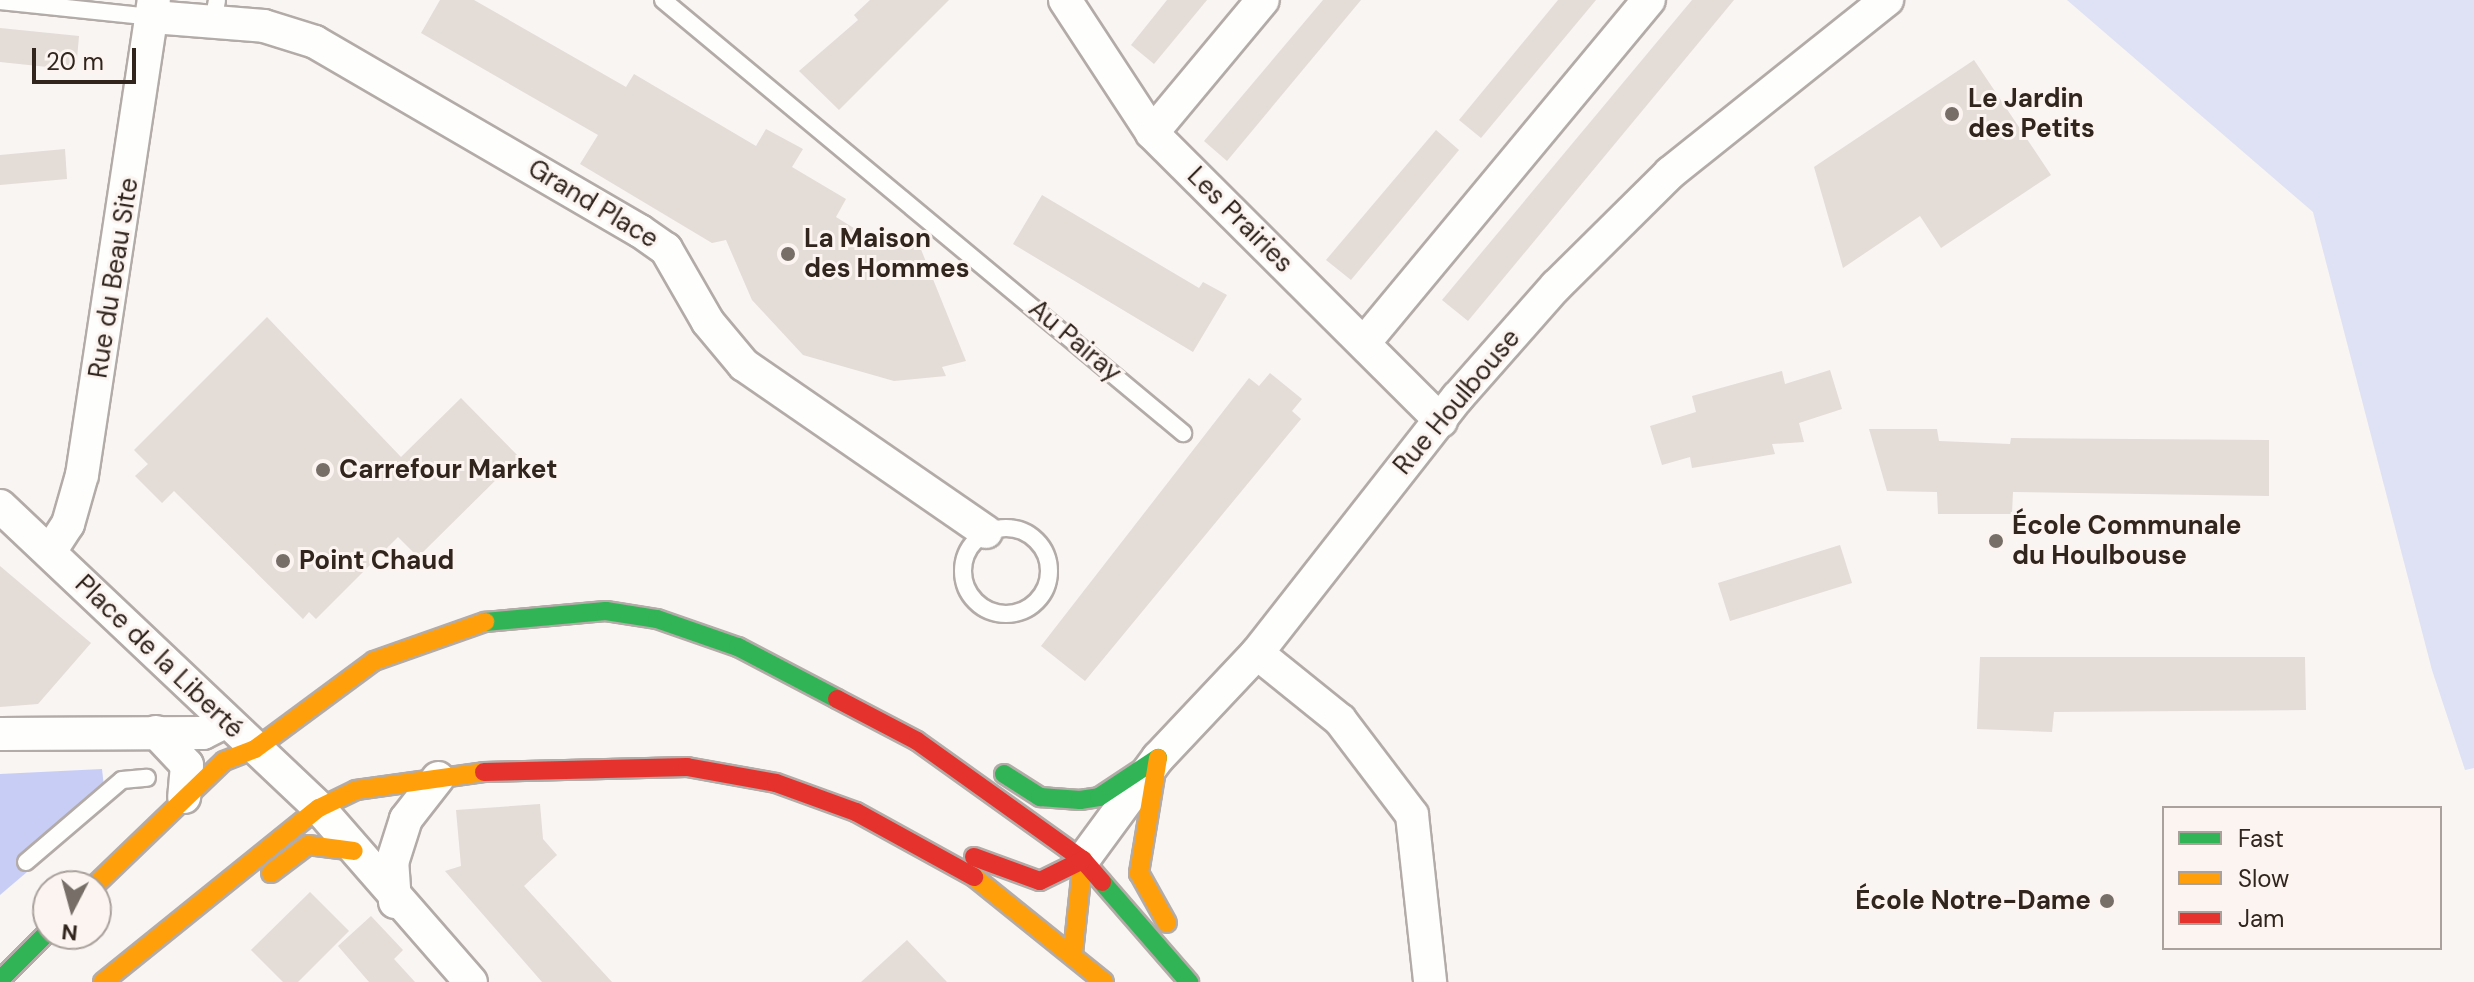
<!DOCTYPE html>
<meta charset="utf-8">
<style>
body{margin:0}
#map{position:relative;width:2474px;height:982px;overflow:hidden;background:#f8f5f3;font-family:"DM Sans",sans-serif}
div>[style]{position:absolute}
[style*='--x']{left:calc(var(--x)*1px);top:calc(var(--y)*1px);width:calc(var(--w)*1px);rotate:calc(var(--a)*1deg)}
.green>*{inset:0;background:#dfe1f5}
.water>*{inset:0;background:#c8cdf6}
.building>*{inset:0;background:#e4dcd6}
.roads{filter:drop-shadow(2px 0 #b3aba7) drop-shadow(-2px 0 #b3aba7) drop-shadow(0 2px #b3aba7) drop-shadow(0 -2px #b3aba7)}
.lane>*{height:16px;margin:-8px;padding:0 8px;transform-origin:8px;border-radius:8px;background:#fefefd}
.lane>.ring{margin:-8px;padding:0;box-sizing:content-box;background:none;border:16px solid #fefefd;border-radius:50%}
.street>*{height:32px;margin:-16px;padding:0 16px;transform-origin:16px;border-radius:16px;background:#fefefd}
.fast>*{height:18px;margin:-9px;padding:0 9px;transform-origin:9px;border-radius:9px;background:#30b455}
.slow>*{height:18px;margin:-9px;padding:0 9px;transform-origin:9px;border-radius:9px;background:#ff9f0a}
.jam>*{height:18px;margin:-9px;padding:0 9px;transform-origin:9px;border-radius:9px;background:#e5322d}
.dots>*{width:22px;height:22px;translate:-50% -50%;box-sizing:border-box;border:4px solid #fbf4f0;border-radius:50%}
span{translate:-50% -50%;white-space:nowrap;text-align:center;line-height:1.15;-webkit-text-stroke:6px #fbf4f0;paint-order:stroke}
.poi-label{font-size:26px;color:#31251d;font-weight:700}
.left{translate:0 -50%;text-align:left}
.right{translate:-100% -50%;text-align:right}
.street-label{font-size:26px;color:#31251d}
.legend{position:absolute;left:2162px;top:806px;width:280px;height:144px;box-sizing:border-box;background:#fbf4f0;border:2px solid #aaa19c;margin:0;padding:10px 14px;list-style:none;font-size:24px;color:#31251d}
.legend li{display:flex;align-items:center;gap:16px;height:40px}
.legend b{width:40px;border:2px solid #aaa19c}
.north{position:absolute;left:32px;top:870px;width:80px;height:80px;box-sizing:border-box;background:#fbf4f0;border:2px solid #aaa19c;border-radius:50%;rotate:186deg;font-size:22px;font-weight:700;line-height:32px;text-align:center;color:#31251d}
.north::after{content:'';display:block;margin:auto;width:28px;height:36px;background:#776e68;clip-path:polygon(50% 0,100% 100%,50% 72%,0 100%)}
.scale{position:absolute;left:32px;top:48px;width:104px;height:36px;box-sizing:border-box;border:4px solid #31251d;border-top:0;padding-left:10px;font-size:24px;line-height:28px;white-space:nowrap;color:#31251d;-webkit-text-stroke:6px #fbf4f0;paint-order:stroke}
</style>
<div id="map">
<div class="green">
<i style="clip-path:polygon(2067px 0,2474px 0,2474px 768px,2465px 770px,2432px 670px,2313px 212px)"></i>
</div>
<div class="water">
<i style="clip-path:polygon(102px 769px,104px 787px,19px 857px,27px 872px,0 895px,0 774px)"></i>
</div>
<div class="building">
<i style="clip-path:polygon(440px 0,474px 0,626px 87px,634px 74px,756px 146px,766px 129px,803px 149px,792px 167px,846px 199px,836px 217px,889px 250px,918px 242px,966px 361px,942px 367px,946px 376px,894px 381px,803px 355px,752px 300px,726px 240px,712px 243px,580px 164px,598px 135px,421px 33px)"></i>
<i style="clip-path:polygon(870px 0,949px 0,839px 110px,799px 71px,858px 20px,854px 15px)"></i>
<i style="clip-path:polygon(1167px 0,1207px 0,1154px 64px,1131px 45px)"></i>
<i style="clip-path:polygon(1323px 0,1361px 0,1227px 161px,1204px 141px)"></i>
<i style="clip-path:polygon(1558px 0,1596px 0,1481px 138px,1459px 120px)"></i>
<i style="clip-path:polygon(1692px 0,1734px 0,1468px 321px,1442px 300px)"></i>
<i style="clip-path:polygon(0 28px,79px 36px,76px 70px,0 62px)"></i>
<i style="clip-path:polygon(1974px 60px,2051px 175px,1941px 248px,1920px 216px,1843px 268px,1814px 167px)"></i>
<i style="clip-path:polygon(1436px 130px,1459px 150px,1351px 280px,1326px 260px)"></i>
<i style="clip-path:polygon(65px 149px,67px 179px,0 185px,0 155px)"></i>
<i style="clip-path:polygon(1042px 195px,1199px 288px,1203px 282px,1227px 295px,1193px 352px,1013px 244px)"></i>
<i style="clip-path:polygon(267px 317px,401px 457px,461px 398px,519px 457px,418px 557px,398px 537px,316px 619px,309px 612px,303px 619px,174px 491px,162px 503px,135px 476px,148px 464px,134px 450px)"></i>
<i style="clip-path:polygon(1830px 370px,1842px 409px,1799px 423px,1804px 442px,1772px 444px,1775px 454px,1692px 468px,1690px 457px,1662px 465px,1650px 426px,1696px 412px,1692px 396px,1782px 371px,1785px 384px)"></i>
<i style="clip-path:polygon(1270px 373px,1302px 399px,1292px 411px,1301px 419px,1085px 681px,1041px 646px,1249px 378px,1259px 386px)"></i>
<i style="clip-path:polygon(1869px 429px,1937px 429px,1939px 441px,2010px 444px,2011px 438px,2269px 440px,2269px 496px,2013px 492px,2012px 514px,1938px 514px,1937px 492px,1887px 491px)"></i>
<i style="clip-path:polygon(1840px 545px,1852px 583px,1730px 621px,1718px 583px)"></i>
<i style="clip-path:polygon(0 566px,91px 643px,38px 704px,0 707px)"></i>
<i style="clip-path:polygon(1980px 657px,2305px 657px,2306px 710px,2054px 712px,2052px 732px,1977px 729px)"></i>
<i style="clip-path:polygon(540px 804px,543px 839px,557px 855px,524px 886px,612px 982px,542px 982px,445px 871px,461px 866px,456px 810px)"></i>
<i style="clip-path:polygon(310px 892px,349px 931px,298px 982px,283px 982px,251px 950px)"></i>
<i style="clip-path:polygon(371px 916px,403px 950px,394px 959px,415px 982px,369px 982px,338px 946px)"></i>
<i style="clip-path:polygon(907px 940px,947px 982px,861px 982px)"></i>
</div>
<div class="roads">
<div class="lane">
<i style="--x:663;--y:0;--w:677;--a:39.78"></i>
<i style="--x:0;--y:1;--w:154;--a:6"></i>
<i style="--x:213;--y:21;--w:21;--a:-79"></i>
<i class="ring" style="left:963px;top:528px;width:70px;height:70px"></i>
<i style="--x:26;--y:862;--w:126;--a:-40.5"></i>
<i style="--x:122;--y:780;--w:25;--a:-5"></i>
</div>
<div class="street">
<i style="--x:1065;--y:0;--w:159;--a:56.8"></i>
<i style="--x:1152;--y:133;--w:408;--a:44.9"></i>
<i style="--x:153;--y:17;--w:111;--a:4.6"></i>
<i style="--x:264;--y:26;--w:53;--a:17.4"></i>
<i style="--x:315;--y:42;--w:376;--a:30.2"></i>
<i style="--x:640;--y:231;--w:32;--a:35"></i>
<i style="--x:666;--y:249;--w:84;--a:60.1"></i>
<i style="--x:708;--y:322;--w:56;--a:50.1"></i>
<i style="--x:744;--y:365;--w:294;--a:34.6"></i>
<i style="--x:1152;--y:133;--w:173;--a:-50.2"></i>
<i style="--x:1364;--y:343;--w:446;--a:-50.3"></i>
<i style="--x:0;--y:506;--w:439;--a:43.4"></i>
<i style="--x:319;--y:808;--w:231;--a:48.9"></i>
<i style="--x:51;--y:550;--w:31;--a:-57"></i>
<i style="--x:68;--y:524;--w:51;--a:-74.1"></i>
<i style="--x:82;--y:475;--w:480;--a:-81.4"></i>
<i style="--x:1257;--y:653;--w:107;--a:38.9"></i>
<i style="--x:1340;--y:720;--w:119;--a:52.8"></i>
<i style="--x:1412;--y:815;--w:168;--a:83.8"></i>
<i style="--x:156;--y:732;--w:45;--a:46.8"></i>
<i style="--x:187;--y:765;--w:32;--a:95"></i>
<i style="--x:0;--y:734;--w:203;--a:-0.3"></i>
<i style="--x:203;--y:733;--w:25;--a:-27"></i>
<i style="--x:1083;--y:860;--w:127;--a:-53.7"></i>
<i style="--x:1158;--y:758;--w:144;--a:-46.7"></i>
<i style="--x:1257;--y:653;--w:325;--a:-51.9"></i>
<i style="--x:1458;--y:397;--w:148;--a:-48.6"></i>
<i style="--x:1556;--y:286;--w:161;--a:-44.7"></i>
<i style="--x:1670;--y:173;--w:278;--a:-38.6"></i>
<i style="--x:395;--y:902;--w:39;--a:-94"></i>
<i style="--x:392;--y:863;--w:46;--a:-72.3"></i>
<i style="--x:406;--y:819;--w:52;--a:-52"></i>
</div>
<div class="fast">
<i style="--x:485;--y:622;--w:121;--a:-5.2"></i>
<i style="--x:606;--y:611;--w:52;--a:8.9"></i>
<i style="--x:657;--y:619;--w:86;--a:19.1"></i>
<i style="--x:738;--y:647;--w:112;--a:27.7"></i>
<i style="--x:1004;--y:774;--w:43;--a:32.6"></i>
<i style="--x:1040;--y:797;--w:40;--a:4.3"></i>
<i style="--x:1080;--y:800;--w:19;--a:-9"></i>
<i style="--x:1099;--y:797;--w:71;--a:-33.5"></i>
<i style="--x:1102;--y:882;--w:133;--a:49"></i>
<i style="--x:0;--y:980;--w:68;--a:-45"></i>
</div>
<div class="slow">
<i style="--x:1158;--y:758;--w:117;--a:99.4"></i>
<i style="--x:1139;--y:873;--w:57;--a:60.8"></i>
<i style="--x:271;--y:873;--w:46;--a:-37.1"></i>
<i style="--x:308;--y:845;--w:46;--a:7.4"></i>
<i style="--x:974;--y:877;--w:167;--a:38.9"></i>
<i style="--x:94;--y:886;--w:180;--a:-43.9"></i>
<i style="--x:224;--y:761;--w:33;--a:-21"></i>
<i style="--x:255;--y:749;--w:148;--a:-36.5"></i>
<i style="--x:374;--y:661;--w:118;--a:-19.4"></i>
<i style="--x:1073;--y:953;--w:94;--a:-83.9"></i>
<i style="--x:103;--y:982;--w:277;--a:-38.9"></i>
<i style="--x:319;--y:808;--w:41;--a:-25.9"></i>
<i style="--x:356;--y:790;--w:129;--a:-8"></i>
</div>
<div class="jam">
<i style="--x:837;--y:699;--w:90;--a:27.7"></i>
<i style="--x:917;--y:741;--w:204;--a:35.6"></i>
<i style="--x:1083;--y:860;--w:29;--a:49"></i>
<i style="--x:484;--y:772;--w:203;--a:-1.4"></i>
<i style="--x:687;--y:767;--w:90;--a:10.2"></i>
<i style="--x:776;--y:783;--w:85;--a:19.9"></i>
<i style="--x:856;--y:812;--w:135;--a:28.8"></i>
<i style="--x:974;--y:857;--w:70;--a:20"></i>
<i style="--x:1040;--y:881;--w:48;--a:-26"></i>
</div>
</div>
<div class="dots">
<i style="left:1952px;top:114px;background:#776e68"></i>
<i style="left:788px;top:254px;background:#776e68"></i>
<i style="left:323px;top:470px;background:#776e68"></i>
<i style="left:1996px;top:541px;background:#776e68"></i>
<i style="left:283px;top:561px;background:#776e68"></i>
<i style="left:2107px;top:901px;background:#776e68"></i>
</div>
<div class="poi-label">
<span class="left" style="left:1968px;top:114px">Le Jardin<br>des Petits</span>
<span class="left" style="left:804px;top:254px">La Maison<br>des Hommes</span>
<span class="left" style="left:339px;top:470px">Carrefour Market</span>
<span class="left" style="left:2012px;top:541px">École Communale<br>du Houlbouse</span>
<span class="left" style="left:299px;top:561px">Point Chaud</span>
<span class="right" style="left:2091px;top:901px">École Notre-Dame</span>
</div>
<div class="street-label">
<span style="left:593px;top:204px;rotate:31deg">Grand Place</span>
<span style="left:1240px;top:220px;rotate:45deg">Les Prairies</span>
<span style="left:114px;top:278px;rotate:-81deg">Rue du Beau Site</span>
<span style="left:1075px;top:341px;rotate:40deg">Au Pairay</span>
<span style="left:1457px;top:402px;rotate:-50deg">Rue Houlbouse</span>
<span style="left:159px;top:657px;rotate:44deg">Place de la Liberté</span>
</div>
<ul class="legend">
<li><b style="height:10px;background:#30b455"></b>Fast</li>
<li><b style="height:10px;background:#ff9f0a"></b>Slow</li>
<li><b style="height:10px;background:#e5322d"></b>Jam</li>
</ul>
<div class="north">N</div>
<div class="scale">20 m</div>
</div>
